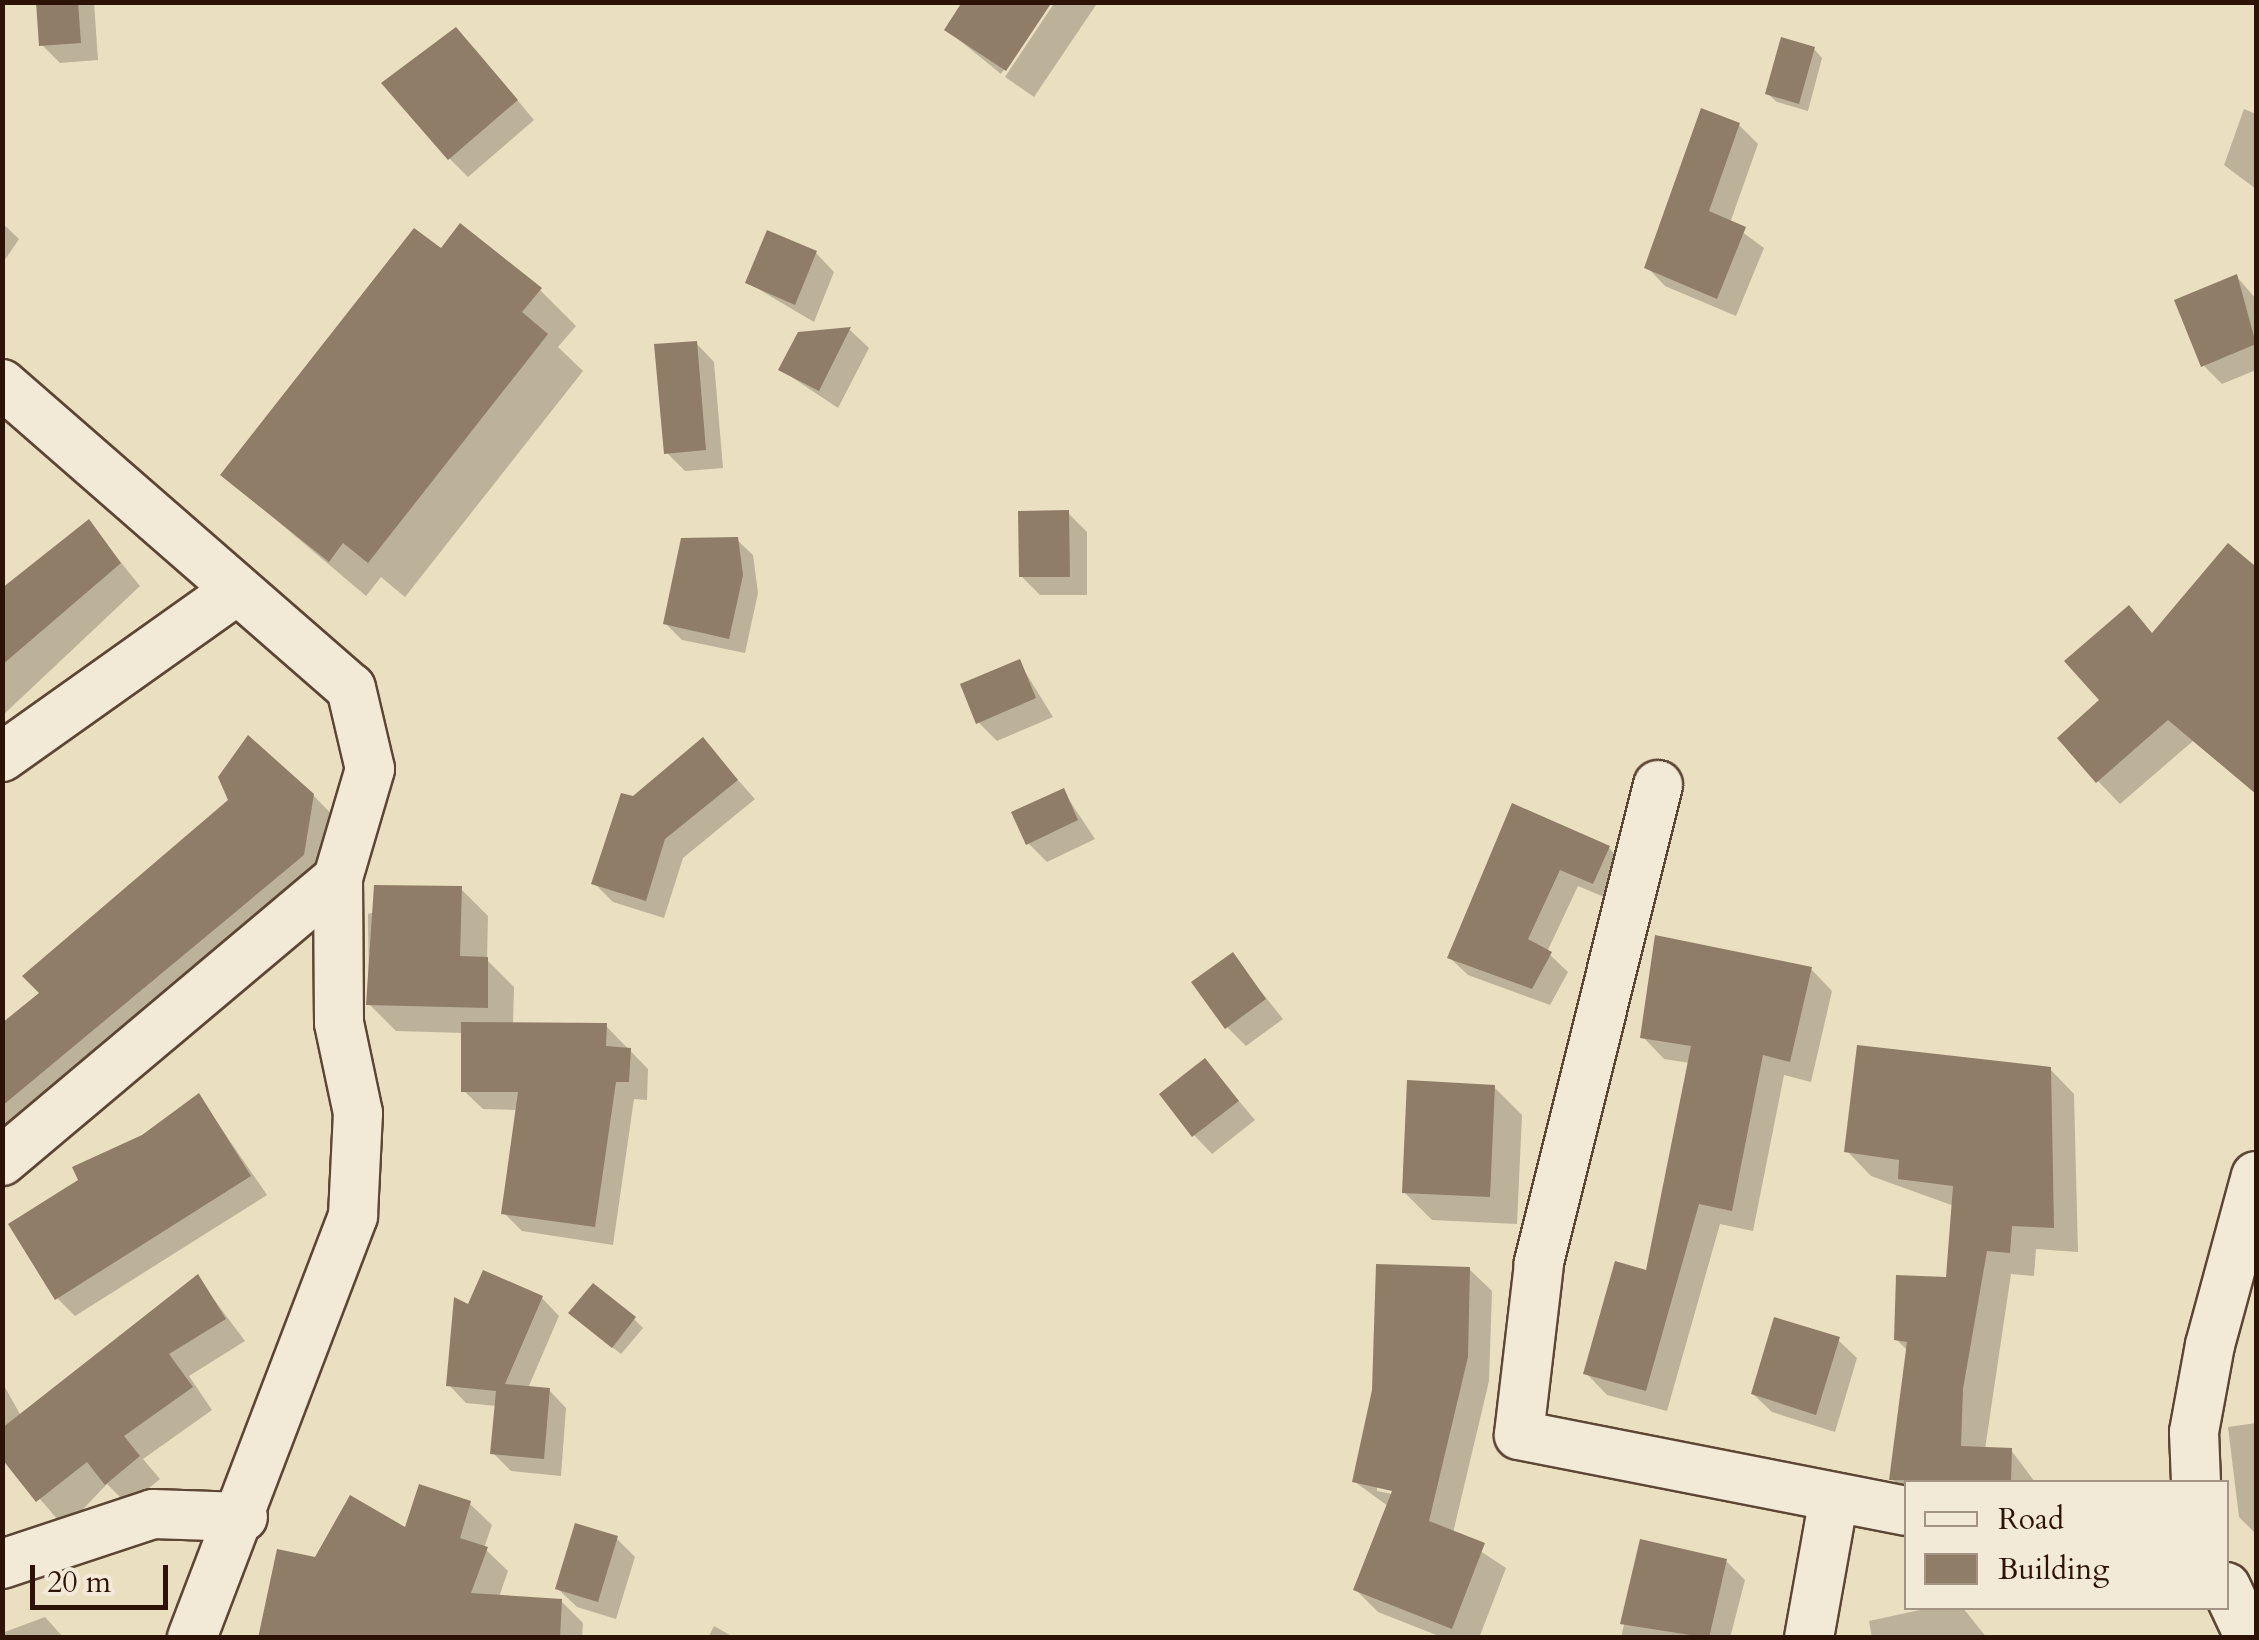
<!DOCTYPE html>
<style>
body{margin:0}
#map{position:relative;width:2259px;height:1640px;overflow:hidden;background:#ebdfc1;font-family:Cardo,serif}
div>[style]{position:absolute}
[style*='--x']{left:calc(var(--x)*1px);top:calc(var(--y)*1px);width:calc(var(--w)*1px);rotate:calc(var(--a)*1deg)}
.shadow>*{inset:0;background:#0003}
.building>*{inset:0;background:#907d67}
.roads{filter:drop-shadow(2px 0 #5c4634) drop-shadow(-2px 0 #5c4634) drop-shadow(0 2px #5c4634) drop-shadow(0 -2px #5c4634)}
.minor>*{height:48px;margin:-24px;padding:0 24px;transform-origin:24px;border-radius:24px;background:#f2ead7}
span{translate:-50% -50%;white-space:nowrap;text-align:center;line-height:1.15;-webkit-text-stroke:9px #f2ead7;paint-order:stroke}
.frame{position:absolute;inset:0;border:5px solid #2d1305;pointer-events:none}
.legend{position:absolute;left:1904px;top:1480px;width:325px;height:130px;box-sizing:border-box;background:#f2ead7;border:2px solid #a39483;margin:0;padding:12px 18px;list-style:none;font-size:30px;color:#2d1305}
.legend li{display:flex;align-items:center;gap:20px;height:50px}
.legend b{width:50px;border:2px solid #a39483}
.scale{position:absolute;left:30px;top:1565px;width:138px;height:45px;box-sizing:border-box;border:5px solid #2d1305;border-top:0;padding-left:12px;font-size:30px;line-height:35px;white-space:nowrap;color:#2d1305;-webkit-text-stroke:8px #f2ead7;paint-order:stroke}
</style>
<div id="map">
<div class="shadow">
<i style="clip-path:polygon(38px 2px,94px 2px,98px 60px,60px 63px,42px 45px)"></i>
<i style="clip-path:polygon(1049px 2px,1001px 74px,947px 30px)"></i>
<i style="clip-path:polygon(1055px 2px,1098px 2px,1034px 97px,1005px 77px)"></i>
<i style="clip-path:polygon(474px 48px,534px 120px,468px 177px,449px 158px)"></i>
<i style="clip-path:polygon(1814px 49px,1822px 58px,1808px 111px,1777px 102px,1768px 94px)"></i>
<i style="clip-path:polygon(2244px 109px,2256px 114px,2256px 189px,2224px 165px)"></i>
<i style="clip-path:polygon(1739px 125px,1758px 144px,1730px 223px,1764px 248px,1736px 316px,1665px 286px,1647px 267px)"></i>
<i style="clip-path:polygon(2px 223px,19px 239px,2px 264px)"></i>
<i style="clip-path:polygon(441px 252px,540px 290px,576px 326px,558px 347px,583px 371px,405px 597px,381px 577px,366px 596px,223px 475px)"></i>
<i style="clip-path:polygon(816px 253px,834px 272px,814px 322px,748px 283px)"></i>
<i style="clip-path:polygon(2237px 277px,2256px 299px,2256px 370px,2222px 384px,2204px 366px)"></i>
<i style="clip-path:polygon(850px 330px,869px 348px,838px 408px,781px 370px,800px 334px)"></i>
<i style="clip-path:polygon(696px 343px,714px 362px,723px 468px,685px 471px,666px 452px)"></i>
<i style="clip-path:polygon(1068px 513px,1087px 532px,1087px 595px,1040px 595px,1021px 576px)"></i>
<i style="clip-path:polygon(88px 522px,140px 586px,2px 716px,2px 591px)"></i>
<i style="clip-path:polygon(736px 539px,753px 555px,758px 593px,745px 653px,682px 640px,666px 624px)"></i>
<i style="clip-path:polygon(2228px 546px,2256px 566px,2256px 793px,2193px 741px,2120px 804px,2098px 781px,2102px 701px,2129px 609px,2154px 635px)"></i>
<i style="clip-path:polygon(1019px 662px,1053px 717px,997px 741px,978px 722px)"></i>
<i style="clip-path:polygon(703px 741px,755px 799px,683px 858px,664px 918px,613px 902px,594px 883px,633px 799px)"></i>
<i style="clip-path:polygon(1063px 791px,1095px 839px,1047px 862px,1028px 843px)"></i>
<i style="clip-path:polygon(313px 795px,349px 832px,340px 892px,2px 1171px,2px 1026px)"></i>
<i style="clip-path:polygon(1514px 806px,1609px 848px,1626px 866px,1611px 900px,1578px 886px,1547px 952px,1568px 972px,1550px 1005px,1468px 975px,1450px 958px)"></i>
<i style="clip-path:polygon(461px 889px,488px 916px,487px 960px,514px 987px,513px 1025px,606px 1026px,648px 1069px,647px 1100px,634px 1099px,613px 1245px,522px 1231px,504px 1213px,518px 1110px,483px 1109px,464px 1091px,464px 1033px,396px 1031px,369px 1004px,368px 914px)"></i>
<i style="clip-path:polygon(1232px 955px,1283px 1019px,1246px 1046px,1227px 1027px)"></i>
<i style="clip-path:polygon(1811px 969px,1832px 991px,1811px 1082px,1784px 1075px,1753px 1231px,1720px 1224px,1667px 1411px,1607px 1395px,1586px 1373px,1648px 1273px,1690px 1063px,1664px 1059px,1643px 1037px)"></i>
<i style="clip-path:polygon(1205px 1061px,1255px 1120px,1212px 1154px,1194px 1135px)"></i>
<i style="clip-path:polygon(2050px 1069px,2074px 1094px,2078px 1252px,2036px 1249px,2034px 1276px,2011px 1274px,1985px 1449px,2011px 1450px,2035px 1482px,1906px 1482px,1906px 1493px,1892px 1479px,1908px 1351px,1896px 1339px,1949px 1280px,1954px 1206px,1871px 1176px,1847px 1151px)"></i>
<i style="clip-path:polygon(1494px 1087px,1522px 1115px,1517px 1224px,1432px 1220px,1404px 1192px)"></i>
<i style="clip-path:polygon(199px 1096px,267px 1195px,75px 1316px,57px 1298px,144px 1137px)"></i>
<i style="clip-path:polygon(evenodd,1469px 1269px,1492px 1291px,1489px 1381px,1453px 1533px,1506px 1568px,1479px 1638px,1444px 1638px,1378px 1612px,1356px 1590px,1388px 1506px,1355px 1482px,1469px 1269px,1377px 1485px,1404px 1491px,1403px 1496px,1377px 1491px,1377px 1485px)"></i>
<i style="clip-path:polygon(197px 1277px,245px 1341px,189px 1376px,212px 1410px,143px 1459px,160px 1479px,128px 1505px,107px 1484px,65px 1528px,2px 1455px,2px 1382px,21px 1416px)"></i>
<i style="clip-path:polygon(542px 1298px,559px 1316px,528px 1388px,549px 1390px,566px 1408px,561px 1476px,511px 1471px,493px 1453px,497px 1406px,466px 1403px,449px 1385px,470px 1307px)"></i>
<i style="clip-path:polygon(634px 1319px,643px 1328px,621px 1354px,580px 1322px)"></i>
<i style="clip-path:polygon(1838px 1340px,1857px 1358px,1835px 1432px,1772px 1412px,1753px 1394px)"></i>
<i style="clip-path:polygon(2256px 1423px,2256px 1534px,2239px 1517px,2228px 1427px)"></i>
<i style="clip-path:polygon(470px 1504px,492px 1525px,484px 1548px,508px 1571px,499px 1597px,561px 1601px,583px 1623px,582px 1638px,260px 1638px,316px 1559px)"></i>
<i style="clip-path:polygon(616px 1538px,635px 1557px,616px 1619px,577px 1607px,558px 1589px)"></i>
<i style="clip-path:polygon(1642px 1542px,1726px 1561px,1745px 1580px,1730px 1638px,1621px 1638px)"></i>
<i style="clip-path:polygon(1929px 1608px,1963px 1608px,1987px 1638px,1872px 1638px,1869px 1621px)"></i>
<i style="clip-path:polygon(45px 1617px,64px 1638px,2px 1638px,2px 1633px)"></i>
<i style="clip-path:polygon(714px 1626px,735px 1638px,708px 1638px)"></i>
</div>
<div class="building">
<i style="clip-path:polygon(36px 2px,78px 2px,81px 43px,39px 46px)"></i>
<i style="clip-path:polygon(962px 2px,1052px 2px,1006px 71px,944px 30px)"></i>
<i style="clip-path:polygon(456px 27px,518px 100px,448px 160px,381px 83px)"></i>
<i style="clip-path:polygon(1781px 37px,1815px 47px,1799px 104px,1765px 94px)"></i>
<i style="clip-path:polygon(1701px 108px,1740px 123px,1709px 211px,1746px 227px,1717px 299px,1644px 268px)"></i>
<i style="clip-path:polygon(460px 223px,542px 288px,522px 312px,548px 334px,368px 563px,343px 543px,329px 562px,220px 475px,414px 228px,441px 248px)"></i>
<i style="clip-path:polygon(767px 230px,817px 251px,795px 305px,745px 283px)"></i>
<i style="clip-path:polygon(2237px 274px,2256px 344px,2201px 367px,2174px 300px)"></i>
<i style="clip-path:polygon(851px 327px,819px 391px,778px 370px,798px 332px)"></i>
<i style="clip-path:polygon(697px 341px,706px 450px,664px 454px,654px 344px)"></i>
<i style="clip-path:polygon(1069px 510px,1070px 577px,1019px 577px,1018px 511px)"></i>
<i style="clip-path:polygon(89px 519px,121px 563px,2px 665px,2px 588px)"></i>
<i style="clip-path:polygon(738px 537px,743px 575px,729px 639px,663px 624px,681px 538px)"></i>
<i style="clip-path:polygon(2228px 543px,2256px 567px,2256px 794px,2168px 720px,2096px 783px,2057px 738px,2099px 700px,2064px 661px,2129px 605px,2152px 633px)"></i>
<i style="clip-path:polygon(1020px 659px,1036px 698px,976px 724px,960px 684px)"></i>
<i style="clip-path:polygon(248px 735px,314px 794px,304px 855px,2px 1106px,2px 1023px,39px 993px,22px 976px,228px 800px,218px 777px)"></i>
<i style="clip-path:polygon(703px 737px,738px 780px,665px 839px,646px 901px,591px 884px,621px 793px,633px 796px)"></i>
<i style="clip-path:polygon(1064px 788px,1078px 820px,1026px 845px,1011px 812px)"></i>
<i style="clip-path:polygon(1512px 803px,1610px 846px,1593px 884px,1560px 870px,1528px 939px,1552px 952px,1532px 989px,1447px 958px)"></i>
<i style="clip-path:polygon(374px 885px,462px 886px,460px 956px,488px 957px,488px 1008px,366px 1005px)"></i>
<i style="clip-path:polygon(1655px 935px,1812px 967px,1790px 1062px,1763px 1055px,1732px 1211px,1699px 1204px,1646px 1391px,1583px 1374px,1615px 1261px,1646px 1270px,1691px 1046px,1640px 1038px)"></i>
<i style="clip-path:polygon(1233px 952px,1266px 999px,1225px 1029px,1191px 982px)"></i>
<i style="clip-path:polygon(461px 1022px,607px 1023px,606px 1046px,631px 1048px,629px 1082px,616px 1082px,595px 1227px,501px 1214px,518px 1092px,461px 1092px)"></i>
<i style="clip-path:polygon(1857px 1045px,2051px 1067px,2054px 1228px,2012px 1226px,2010px 1253px,1987px 1251px,1963px 1389px,1961px 1446px,2012px 1448px,2011px 1482px,1889px 1480px,1907px 1342px,1894px 1340px,1896px 1275px,1946px 1277px,1953px 1186px,1898px 1179px,1899px 1160px,1844px 1152px)"></i>
<i style="clip-path:polygon(1205px 1058px,1239px 1101px,1192px 1137px,1159px 1094px)"></i>
<i style="clip-path:polygon(1407px 1080px,1495px 1085px,1490px 1197px,1402px 1193px)"></i>
<i style="clip-path:polygon(199px 1093px,251px 1176px,55px 1300px,8px 1224px,78px 1180px,72px 1167px,142px 1135px)"></i>
<i style="clip-path:polygon(1376px 1264px,1470px 1267px,1468px 1357px,1429px 1521px,1485px 1543px,1452px 1629px,1353px 1590px,1392px 1491px,1352px 1482px,1372px 1390px)"></i>
<i style="clip-path:polygon(483px 1270px,543px 1296px,505px 1384px,550px 1388px,544px 1459px,490px 1454px,496px 1391px,446px 1386px,454px 1297px,468px 1304px)"></i>
<i style="clip-path:polygon(198px 1274px,226px 1319px,169px 1354px,193px 1387px,124px 1436px,140px 1456px,105px 1485px,87px 1462px,36px 1502px,2px 1459px,2px 1428px)"></i>
<i style="clip-path:polygon(593px 1283px,636px 1317px,612px 1348px,568px 1313px)"></i>
<i style="clip-path:polygon(1774px 1317px,1840px 1337px,1816px 1415px,1751px 1394px)"></i>
<i style="clip-path:polygon(419px 1484px,471px 1501px,460px 1538px,488px 1547px,471px 1593px,562px 1599px,560px 1638px,258px 1638px,277px 1549px,315px 1557px,350px 1495px,405px 1527px)"></i>
<i style="clip-path:polygon(575px 1523px,618px 1536px,598px 1602px,555px 1589px)"></i>
<i style="clip-path:polygon(1640px 1539px,1727px 1559px,1709px 1638px,1620px 1624px)"></i>
</div>
<div class="roads">
<div class="minor">
<i style="--x:2;--y:384;--w:463;--a:41.1"></i>
<i style="--x:351;--y:688;--w:83;--a:76.8"></i>
<i style="--x:370;--y:769;--w:114;--a:106.4"></i>
<i style="--x:338;--y:878;--w:145;--a:89.6"></i>
<i style="--x:339;--y:1023;--w:92;--a:78.1"></i>
<i style="--x:358;--y:1113;--w:103;--a:92.8"></i>
<i style="--x:353;--y:1216;--w:452;--a:110.9"></i>
<i style="--x:2;--y:757;--w:283;--a:-35.4"></i>
<i style="--x:1658;--y:785;--w:494;--a:104"></i>
<i style="--x:1539;--y:1264;--w:172;--a:96.7"></i>
<i style="--x:1519;--y:1435;--w:394;--a:11.1"></i>
<i style="--x:2;--y:1161;--w:439;--a:-40.1"></i>
<i style="--x:2196;--y:1482;--w:50;--a:-92.3"></i>
<i style="--x:2194;--y:1432;--w:88;--a:-79.6"></i>
<i style="--x:2210;--y:1345;--w:175;--a:-74.8"></i>
<i style="--x:2;--y:1564;--w:159;--a:-18.3"></i>
<i style="--x:153;--y:1514;--w:90;--a:1.9"></i>
<i style="--x:2226;--y:1587;--w:56;--a:64.8"></i>
<i style="--x:1809;--y:1638;--w:142;--a:-79.9"></i>
</div>
</div>
<div class="frame"></div>
<ul class="legend">
<li><b style="height:12px;background:#f2ead7"></b>Road</li>
<li><b style="height:28px;background:#907d67"></b>Building</li>
</ul>
<div class="scale">20 m</div>
</div>
